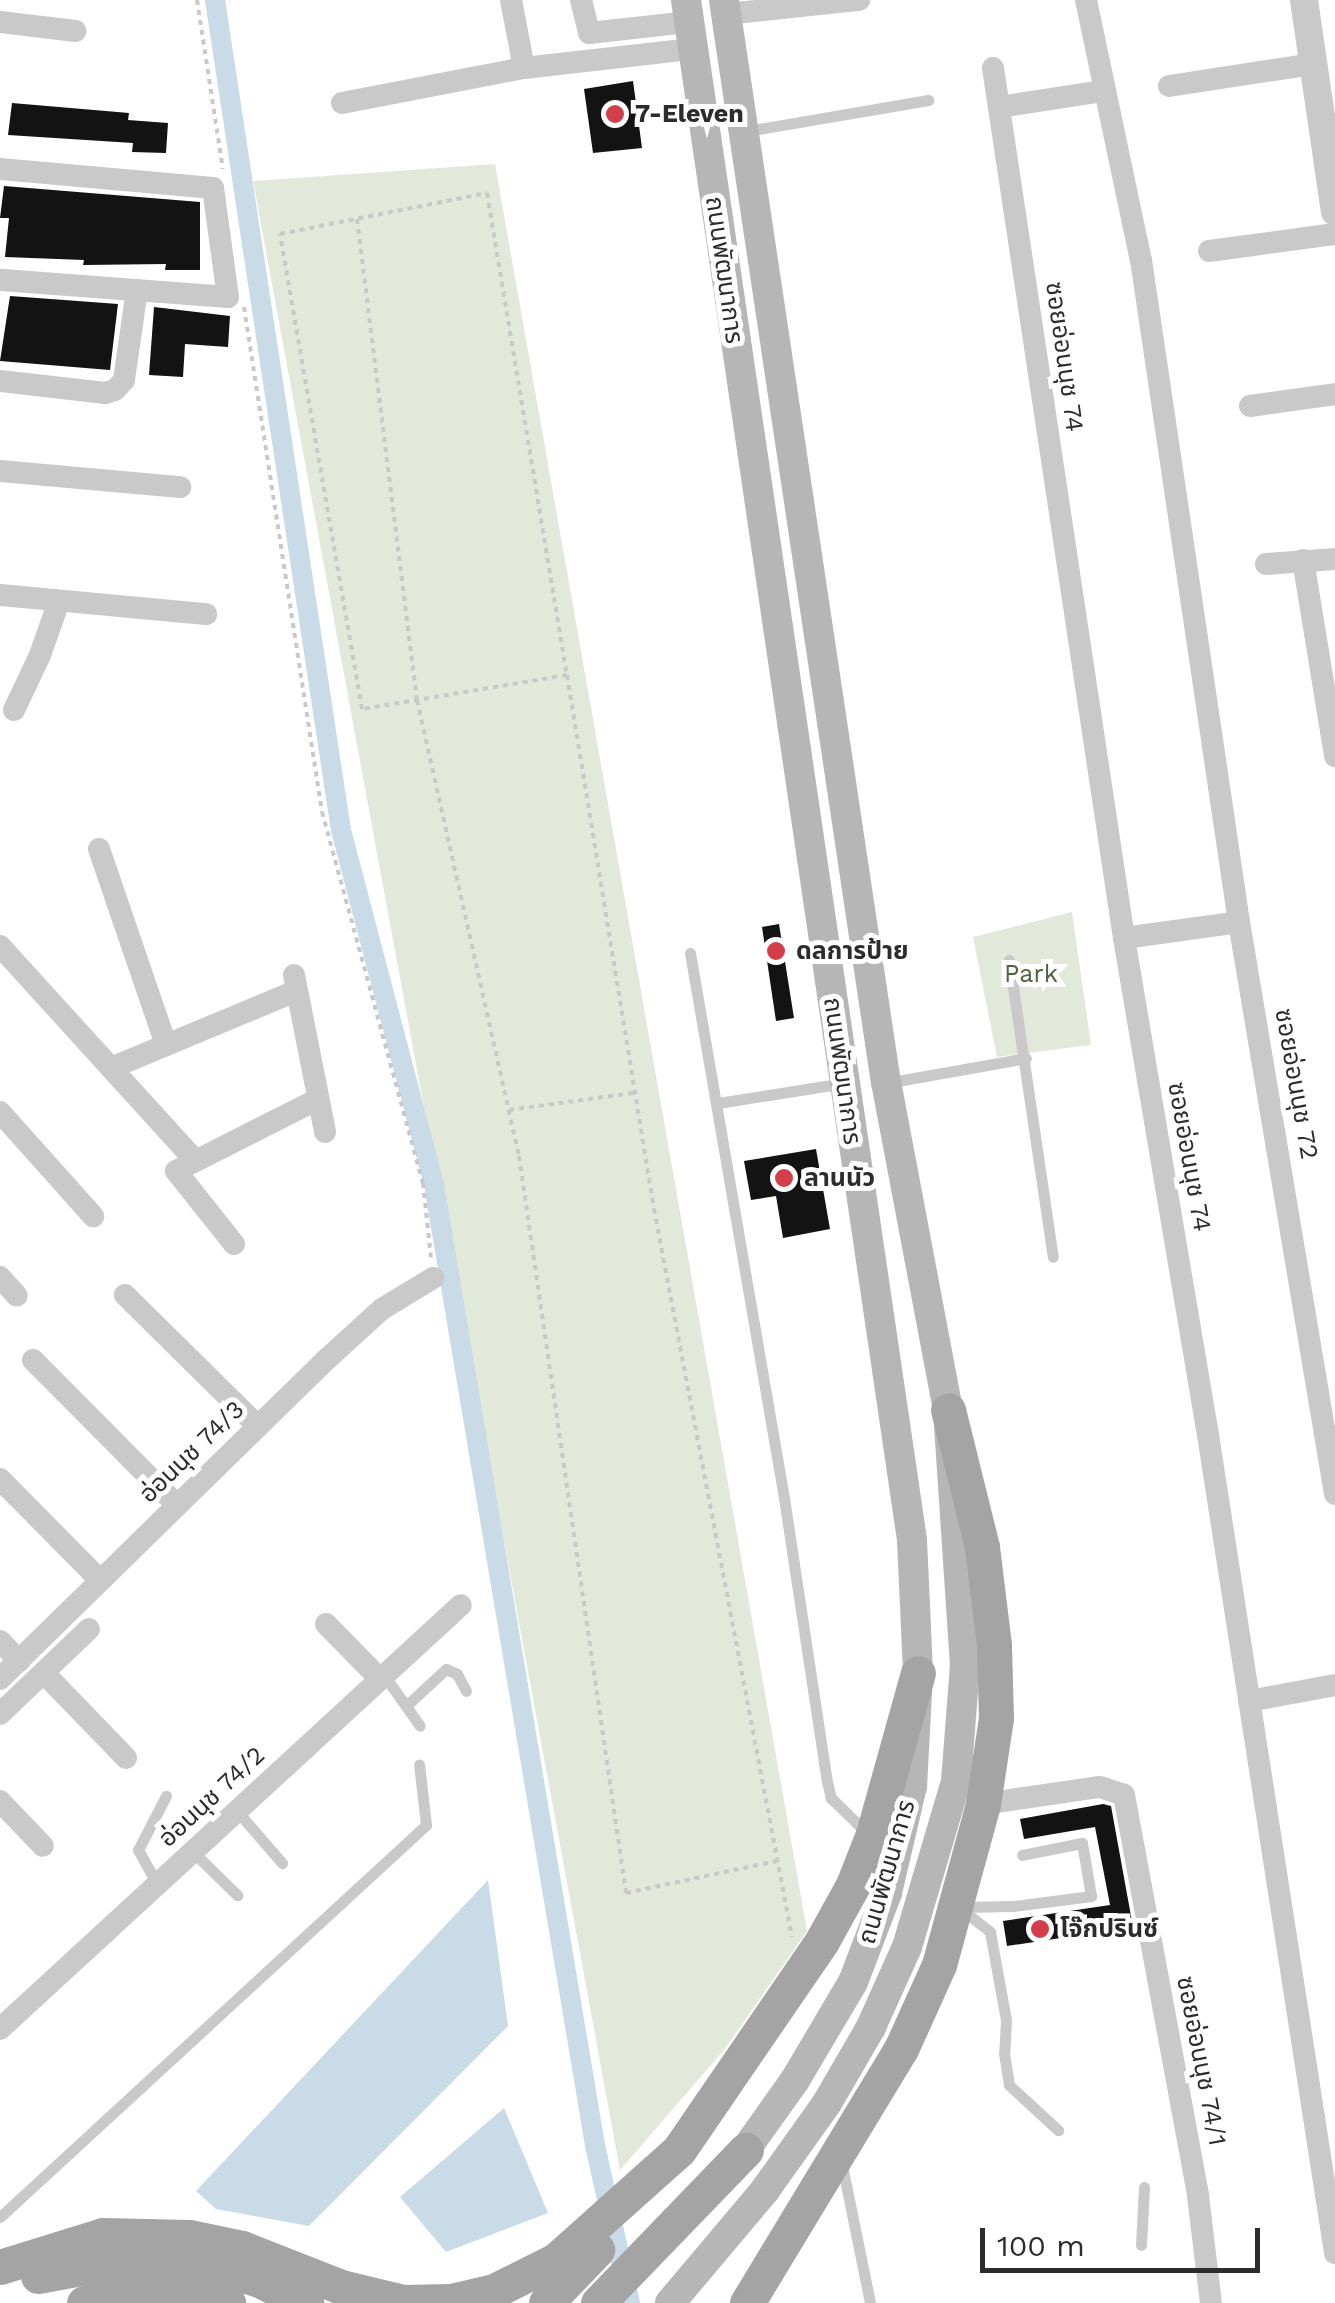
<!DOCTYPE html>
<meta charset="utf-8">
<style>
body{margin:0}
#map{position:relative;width:1335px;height:2303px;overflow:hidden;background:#fff;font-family:"Work Sans","Noto Sans Thai",sans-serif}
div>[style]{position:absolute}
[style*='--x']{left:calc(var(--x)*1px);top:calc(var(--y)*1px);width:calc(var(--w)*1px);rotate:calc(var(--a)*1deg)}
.green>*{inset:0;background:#e2e9db}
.water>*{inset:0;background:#c8dbe7}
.canal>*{height:20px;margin:-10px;padding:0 10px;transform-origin:10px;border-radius:10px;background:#c8dbe7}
.building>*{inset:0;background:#131313}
.path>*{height:4px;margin-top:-2px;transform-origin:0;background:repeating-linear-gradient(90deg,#c9c9c9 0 5px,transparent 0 10px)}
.service>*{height:11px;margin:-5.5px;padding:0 5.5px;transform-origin:5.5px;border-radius:5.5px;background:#c9c9c9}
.minor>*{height:22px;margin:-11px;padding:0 11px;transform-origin:11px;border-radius:11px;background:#c9c9c9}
.tertiary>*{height:28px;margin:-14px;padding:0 14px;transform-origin:14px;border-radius:14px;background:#c9c9c9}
.secondary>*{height:30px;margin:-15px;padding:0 15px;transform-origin:15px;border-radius:15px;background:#b6b6b6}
.primary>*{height:35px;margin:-17.5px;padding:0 17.5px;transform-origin:17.5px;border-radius:17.5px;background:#a4a4a4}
.dots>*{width:28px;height:28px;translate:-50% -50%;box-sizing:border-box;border:5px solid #fff;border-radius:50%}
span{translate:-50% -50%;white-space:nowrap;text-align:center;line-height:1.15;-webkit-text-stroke:10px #fff;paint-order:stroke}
.poi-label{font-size:25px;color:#2c2c2c;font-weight:700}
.left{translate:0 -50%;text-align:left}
.street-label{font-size:25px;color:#2c2c2c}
.park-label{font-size:25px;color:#4f633e}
.scale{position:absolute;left:980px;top:2228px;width:280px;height:45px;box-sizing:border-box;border:5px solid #2c2c2c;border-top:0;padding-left:12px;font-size:30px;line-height:35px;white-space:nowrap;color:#2c2c2c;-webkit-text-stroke:8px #fff;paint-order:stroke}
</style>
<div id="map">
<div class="green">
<i style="clip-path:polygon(495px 164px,807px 1931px,724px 2050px,620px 2170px,253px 181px)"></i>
<i style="clip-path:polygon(1072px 912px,1091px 1045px,997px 1057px,973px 937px)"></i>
</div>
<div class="water">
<i style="clip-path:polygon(488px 1880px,508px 2026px,309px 2226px,216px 2209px,196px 2191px)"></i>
<i style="clip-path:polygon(504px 2108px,548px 2213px,446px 2252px,400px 2197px)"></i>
</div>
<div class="canal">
<i style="--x:215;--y:0;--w:840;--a:81.37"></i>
<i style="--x:341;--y:830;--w:367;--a:75.3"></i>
<i style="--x:434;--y:1185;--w:973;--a:80.48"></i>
<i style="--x:595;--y:2145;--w:162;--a:77.5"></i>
</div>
<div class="building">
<i style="clip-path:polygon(633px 81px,642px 148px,593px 153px,584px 89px)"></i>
<i style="clip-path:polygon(12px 103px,129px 113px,128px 120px,168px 123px,166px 153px,132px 152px,133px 143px,8px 135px)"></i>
<i style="clip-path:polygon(4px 186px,200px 202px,200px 270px,165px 270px,166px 264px,83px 265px,84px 260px,5px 257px,9px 218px,0 218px)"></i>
<i style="clip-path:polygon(10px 296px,118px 304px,110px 370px,0 361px)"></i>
<i style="clip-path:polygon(154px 307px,230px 316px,228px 347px,185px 344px,183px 377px,149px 375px)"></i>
<i style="clip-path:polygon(779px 924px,794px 1018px,776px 1021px,762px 927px)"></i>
<i style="clip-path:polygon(816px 1149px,830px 1229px,783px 1238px,776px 1196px,751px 1200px,744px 1161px)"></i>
<i style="clip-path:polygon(1103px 1804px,1111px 1806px,1133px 1927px,1007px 1946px,1003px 1921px,1110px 1905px,1095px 1827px,1024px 1839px,1020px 1819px)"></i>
</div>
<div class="path">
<i style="--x:197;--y:0;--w:171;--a:81.3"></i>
<i style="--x:357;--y:219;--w:485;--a:82.9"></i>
<i style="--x:417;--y:700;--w:467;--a:77.4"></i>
<i style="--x:519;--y:1156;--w:745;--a:81.74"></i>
<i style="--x:626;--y:1893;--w:153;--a:-12"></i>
<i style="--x:244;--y:307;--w:511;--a:81.22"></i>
<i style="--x:322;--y:812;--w:385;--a:74.8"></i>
<i style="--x:423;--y:1183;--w:75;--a:83.9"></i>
<i style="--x:567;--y:675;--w:208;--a:170.6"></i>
<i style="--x:362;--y:709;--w:482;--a:-99.8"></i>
<i style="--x:280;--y:234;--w:211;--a:-11.2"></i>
<i style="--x:487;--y:193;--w:489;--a:80.6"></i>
<i style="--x:567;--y:675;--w:541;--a:80.75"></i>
<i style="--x:654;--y:1209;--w:741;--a:79.27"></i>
<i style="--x:509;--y:1110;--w:125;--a:-7.8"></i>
</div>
<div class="service">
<i style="--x:747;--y:131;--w:184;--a:-9.7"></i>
<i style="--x:690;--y:953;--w:553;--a:80.21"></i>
<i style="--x:784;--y:1498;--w:282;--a:81.4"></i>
<i style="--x:826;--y:1777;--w:22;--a:77"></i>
<i style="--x:831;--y:1798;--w:53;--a:44.2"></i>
<i style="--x:1009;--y:960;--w:300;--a:81.6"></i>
<i style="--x:886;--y:1083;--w:142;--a:-10.1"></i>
<i style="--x:718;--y:1103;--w:128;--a:-9"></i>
<i style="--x:384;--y:1675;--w:62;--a:54.8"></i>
<i style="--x:406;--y:1706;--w:54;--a:-42.8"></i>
<i style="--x:446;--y:1669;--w:12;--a:24"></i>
<i style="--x:457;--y:1674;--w:19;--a:62"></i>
<i style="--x:237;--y:1811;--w:69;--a:49.1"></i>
<i style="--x:193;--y:1852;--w:62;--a:44.3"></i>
<i style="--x:157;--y:1884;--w:39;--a:-119"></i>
<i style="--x:138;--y:1850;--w:61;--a:-62.6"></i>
<i style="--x:962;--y:1907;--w:51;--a:-1.1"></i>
<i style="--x:1013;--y:1906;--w:79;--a:-7.3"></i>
<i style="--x:1091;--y:1896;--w:54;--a:-99.6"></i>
<i style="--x:1082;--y:1843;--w:61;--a:168.7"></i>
<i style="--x:961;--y:1909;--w:37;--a:38"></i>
<i style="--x:990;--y:1932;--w:89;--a:79.7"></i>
<i style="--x:1006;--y:2020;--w:33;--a:93"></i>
<i style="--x:1004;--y:2053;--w:32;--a:81"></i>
<i style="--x:1009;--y:2085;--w:67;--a:42.6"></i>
<i style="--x:842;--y:2165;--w:141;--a:78.5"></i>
<i style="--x:0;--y:2217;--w:579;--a:-42.62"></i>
<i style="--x:426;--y:1825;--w:61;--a:-96.5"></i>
<i style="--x:1141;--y:2245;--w:58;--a:-87"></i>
</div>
<div class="minor">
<i style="--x:511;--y:0;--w:69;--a:79.2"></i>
<i style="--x:581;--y:0;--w:34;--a:76"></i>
<i style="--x:589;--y:33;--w:101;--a:-6.3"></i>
<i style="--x:1086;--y:0;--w:266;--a:78.1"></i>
<i style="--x:1141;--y:260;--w:669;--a:81.58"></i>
<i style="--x:1239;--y:922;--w:580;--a:80.47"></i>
<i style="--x:727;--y:14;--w:133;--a:-6.1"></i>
<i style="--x:0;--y:22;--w:76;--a:6.8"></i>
<i style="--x:993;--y:68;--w:880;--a:81.44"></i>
<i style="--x:1124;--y:938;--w:504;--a:80.41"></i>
<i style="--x:1208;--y:1435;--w:828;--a:81.17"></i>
<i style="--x:1169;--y:86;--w:146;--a:-8.7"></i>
<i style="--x:342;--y:103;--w:185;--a:-10.9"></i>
<i style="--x:524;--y:68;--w:169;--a:-6.5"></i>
<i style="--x:999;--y:107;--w:106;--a:-8.7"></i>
<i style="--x:0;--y:169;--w:214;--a:5.1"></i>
<i style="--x:213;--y:188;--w:110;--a:82.2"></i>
<i style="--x:228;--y:297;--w:229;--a:-175.7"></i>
<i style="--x:1209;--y:251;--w:127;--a:-7.7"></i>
<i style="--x:0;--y:381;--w:106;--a:6.5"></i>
<i style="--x:105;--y:393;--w:10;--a:-17"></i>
<i style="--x:115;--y:390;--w:13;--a:-48"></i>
<i style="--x:124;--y:380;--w:91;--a:-81.8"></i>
<i style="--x:1250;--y:406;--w:86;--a:-8"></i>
<i style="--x:0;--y:471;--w:181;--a:5.1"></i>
<i style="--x:1303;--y:560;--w:199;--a:80.7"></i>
<i style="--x:1266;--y:564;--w:69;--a:-4.1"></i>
<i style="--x:0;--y:595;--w:207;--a:5.3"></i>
<i style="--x:14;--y:710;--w:61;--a:-64.7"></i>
<i style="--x:40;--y:655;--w:57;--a:-70.6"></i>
<i style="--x:99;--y:849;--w:207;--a:71.1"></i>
<i style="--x:1124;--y:938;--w:116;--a:-7.9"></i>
<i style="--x:0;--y:946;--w:288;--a:47.7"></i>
<i style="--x:294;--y:975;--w:160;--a:78.8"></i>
<i style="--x:111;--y:1068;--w:198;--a:-22.6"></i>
<i style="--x:0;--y:1112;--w:140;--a:48.2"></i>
<i style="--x:234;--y:1244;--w:93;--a:-128.5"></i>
<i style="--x:176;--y:1171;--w:157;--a:-26.9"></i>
<i style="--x:0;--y:1277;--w:25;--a:48"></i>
<i style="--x:125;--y:1295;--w:187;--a:44.6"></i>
<i style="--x:33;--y:1360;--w:203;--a:45.2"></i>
<i style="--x:0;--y:1479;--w:142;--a:45.3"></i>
<i style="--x:326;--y:1624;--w:77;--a:45.5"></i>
<i style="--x:0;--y:1641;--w:28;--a:46"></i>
<i style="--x:44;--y:1673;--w:118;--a:46"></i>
<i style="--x:0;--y:1679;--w:458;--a:-44.4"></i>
<i style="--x:327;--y:1359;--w:74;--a:-42.3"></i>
<i style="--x:382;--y:1309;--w:60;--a:-31.3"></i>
<i style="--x:1249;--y:1701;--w:87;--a:-10.5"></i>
<i style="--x:0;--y:1714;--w:123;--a:-43.7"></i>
<i style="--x:0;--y:1801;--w:62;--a:46.3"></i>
<i style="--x:983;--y:1804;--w:118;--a:-8.3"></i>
<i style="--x:1100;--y:1787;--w:25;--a:18"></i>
<i style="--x:1124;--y:1795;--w:408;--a:79.5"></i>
<i style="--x:1198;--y:2196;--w:108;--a:83.1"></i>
<i style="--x:0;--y:2029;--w:626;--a:-42.61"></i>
</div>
<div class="tertiary">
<i style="--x:1304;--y:0;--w:214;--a:81.7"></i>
</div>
<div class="secondary">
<i style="--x:686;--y:0;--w:1556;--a:81.65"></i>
<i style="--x:912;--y:1540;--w:133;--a:87.4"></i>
<i style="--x:918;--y:1673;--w:113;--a:93"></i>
<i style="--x:912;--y:1786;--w:110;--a:103.2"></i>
<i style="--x:887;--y:1893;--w:95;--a:110.9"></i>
<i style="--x:853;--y:1982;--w:114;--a:120.6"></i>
<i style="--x:795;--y:2080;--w:110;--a:125.4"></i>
<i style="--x:670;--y:2303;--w:148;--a:-49.9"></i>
<i style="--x:765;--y:2190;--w:107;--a:-54.5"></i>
<i style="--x:827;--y:2103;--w:88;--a:-59.9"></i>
<i style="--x:871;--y:2027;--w:88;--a:-65.8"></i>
<i style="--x:907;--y:1947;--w:172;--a:-73.5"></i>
<i style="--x:956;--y:1782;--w:116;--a:-85.6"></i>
<i style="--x:965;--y:1666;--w:257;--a:-93.8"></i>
<i style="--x:948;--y:1410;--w:333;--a:-100.7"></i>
<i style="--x:886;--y:1083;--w:1095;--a:-98.51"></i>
</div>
<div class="primary">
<i style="--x:0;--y:2267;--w:108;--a:-17.3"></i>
<i style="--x:103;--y:2235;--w:86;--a:1.3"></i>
<i style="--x:189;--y:2237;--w:54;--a:11.7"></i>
<i style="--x:242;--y:2248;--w:106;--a:21.5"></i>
<i style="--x:341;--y:2287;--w:64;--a:13.6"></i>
<i style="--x:403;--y:2302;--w:48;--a:-1.2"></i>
<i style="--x:451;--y:2301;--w:44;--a:-13.1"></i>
<i style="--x:494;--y:2291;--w:69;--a:-26.6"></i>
<i style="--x:556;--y:2260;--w:165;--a:-41.8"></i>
<i style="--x:679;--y:2150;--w:253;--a:-55.6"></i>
<i style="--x:822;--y:1941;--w:64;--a:-61"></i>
<i style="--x:853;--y:1885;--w:55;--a:-68.6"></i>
<i style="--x:873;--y:1834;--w:167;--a:-74.4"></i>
<i style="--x:38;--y:2276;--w:77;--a:-10.4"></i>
<i style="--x:114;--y:2262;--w:93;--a:2.5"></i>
<i style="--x:207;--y:2266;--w:52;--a:14.6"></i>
<i style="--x:257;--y:2279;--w:55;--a:26.1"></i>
<i style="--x:84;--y:2303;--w:52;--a:-15.6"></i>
<i style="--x:134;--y:2289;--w:38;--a:0"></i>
<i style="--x:172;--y:2289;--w:58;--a:14"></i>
<i style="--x:546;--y:2303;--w:74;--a:-46.1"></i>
<i style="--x:598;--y:2303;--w:213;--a:-46"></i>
<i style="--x:747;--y:2303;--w:297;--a:-58.8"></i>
<i style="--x:901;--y:2049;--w:92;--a:-65.7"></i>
<i style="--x:939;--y:1965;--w:167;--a:-74.7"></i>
<i style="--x:983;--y:1804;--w:87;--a:-81.4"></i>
<i style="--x:996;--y:1718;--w:73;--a:-91.6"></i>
<i style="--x:994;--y:1645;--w:99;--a:-97"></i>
<i style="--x:982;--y:1547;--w:141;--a:-103.9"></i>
</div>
<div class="dots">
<i style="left:615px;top:114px;background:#d43e48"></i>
<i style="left:776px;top:951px;background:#d43e48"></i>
<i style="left:784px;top:1178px;background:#d43e48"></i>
<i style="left:1040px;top:1929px;background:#d43e48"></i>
</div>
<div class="poi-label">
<span class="left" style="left:635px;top:114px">7-Eleven</span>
<span class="left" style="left:796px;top:951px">ดลการป้าย</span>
<span class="left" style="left:804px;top:1178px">ลานนัว</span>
<span class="left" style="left:1060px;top:1929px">โจ๊กปรินซ์</span>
</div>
<div class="street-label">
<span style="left:724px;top:270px;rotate:82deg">ถนนพัฒนาการ</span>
<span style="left:1064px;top:357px;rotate:82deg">ซอยอ่อนนุช 74</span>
<span style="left:842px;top:1071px;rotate:82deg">ถนนพัฒนาการ</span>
<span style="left:1296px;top:1084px;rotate:80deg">ซอยอ่อนนุช 72</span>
<span style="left:1189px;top:1157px;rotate:80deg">ซอยอ่อนนุช 74</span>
<span style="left:192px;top:1452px;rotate:-44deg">อ่อนนุช 74/3</span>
<span style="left:212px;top:1797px;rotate:-43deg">อ่อนนุช 74/2</span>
<span style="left:887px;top:1872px;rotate:-74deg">ถนนพัฒนาการ</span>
<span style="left:1201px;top:2061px;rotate:79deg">ซอยอ่อนนุช 74/1</span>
</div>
<div class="park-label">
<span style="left:1031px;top:974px">Park</span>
</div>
<div class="scale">100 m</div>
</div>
